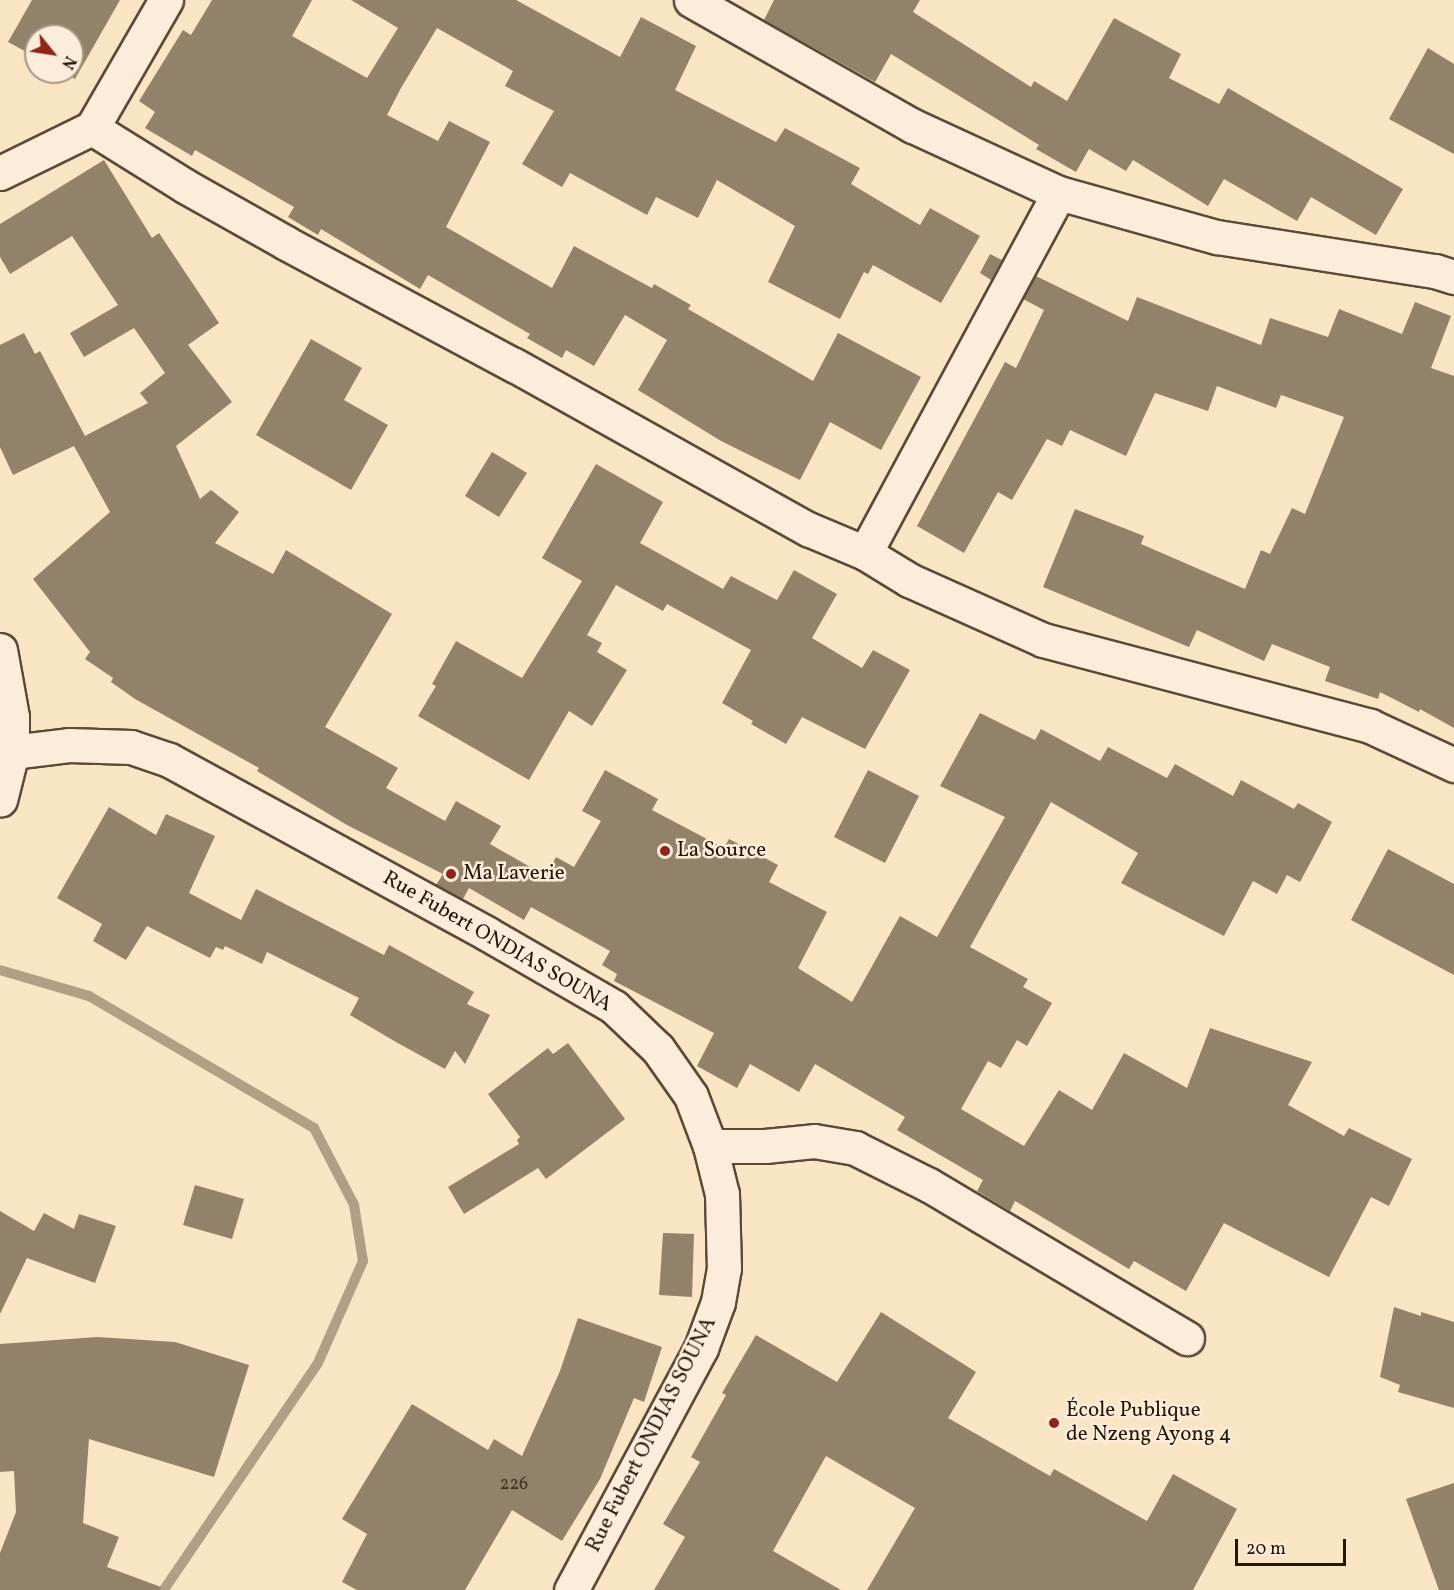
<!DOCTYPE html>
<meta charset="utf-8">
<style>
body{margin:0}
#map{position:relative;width:1454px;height:1590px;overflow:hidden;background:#f9e4c4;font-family:Vollkorn,serif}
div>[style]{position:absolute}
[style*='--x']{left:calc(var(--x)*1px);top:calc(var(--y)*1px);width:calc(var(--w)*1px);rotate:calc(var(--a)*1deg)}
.stream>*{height:10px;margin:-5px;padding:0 5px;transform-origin:5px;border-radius:5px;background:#b19e84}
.building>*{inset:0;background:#93826a}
.roads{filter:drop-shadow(2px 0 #5a4a37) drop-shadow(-2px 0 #5a4a37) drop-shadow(0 2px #5a4a37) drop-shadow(0 -2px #5a4a37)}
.minor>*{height:33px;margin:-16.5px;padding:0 16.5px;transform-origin:16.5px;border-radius:16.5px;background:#fbedd9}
.secondary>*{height:33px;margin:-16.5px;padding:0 16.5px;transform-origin:16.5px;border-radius:16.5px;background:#fbedd9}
.dots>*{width:16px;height:16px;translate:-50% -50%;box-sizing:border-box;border:3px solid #fbedd9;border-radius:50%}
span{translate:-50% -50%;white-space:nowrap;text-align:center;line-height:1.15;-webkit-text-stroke:5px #fbedd9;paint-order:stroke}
.number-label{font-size:18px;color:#403220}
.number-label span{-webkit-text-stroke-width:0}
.poi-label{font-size:21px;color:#251708}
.left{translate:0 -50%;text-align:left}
.street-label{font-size:21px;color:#251708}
.north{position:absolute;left:24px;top:24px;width:60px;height:60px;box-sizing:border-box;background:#fbedd9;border:2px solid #a59785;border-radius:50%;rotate:120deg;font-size:16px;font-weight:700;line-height:24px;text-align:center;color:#251708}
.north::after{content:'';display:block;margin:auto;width:21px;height:27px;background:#8f2418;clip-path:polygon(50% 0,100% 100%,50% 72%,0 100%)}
.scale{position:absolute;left:1235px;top:1539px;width:111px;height:27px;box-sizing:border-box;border:3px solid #251708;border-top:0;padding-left:8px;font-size:18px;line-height:21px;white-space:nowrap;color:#251708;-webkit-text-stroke:4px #fbedd9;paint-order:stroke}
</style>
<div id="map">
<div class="stream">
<i style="--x:0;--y:970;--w:93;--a:16.3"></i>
<i style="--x:89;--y:996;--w:261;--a:30.4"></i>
<i style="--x:314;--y:1128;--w:87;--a:62.5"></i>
<i style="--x:354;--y:1205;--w:57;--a:80.9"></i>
<i style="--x:363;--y:1261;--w:111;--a:113.8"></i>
<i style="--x:318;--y:1363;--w:274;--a:124.2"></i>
</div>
<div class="building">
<i style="clip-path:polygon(32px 0,120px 0,75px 79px,62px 72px,72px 72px,72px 36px,36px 36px,36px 57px,8px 42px)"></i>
<i style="clip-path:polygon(212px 0,312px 0,292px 36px,367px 78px,398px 28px,351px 0,516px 0,620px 57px,641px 17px,696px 46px,675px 90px,776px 142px,785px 128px,860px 168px,851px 184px,920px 225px,930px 208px,980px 236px,941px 303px,873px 265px,868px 274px,864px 272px,840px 319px,768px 282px,795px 226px,717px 180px,698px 218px,656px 197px,647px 215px,570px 173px,562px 187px,522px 164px,554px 111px,505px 86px,513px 71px,437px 28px,401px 88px,387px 115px,438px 141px,449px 121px,490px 142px,446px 227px,552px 288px,574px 246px,652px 288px,654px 284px,691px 305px,688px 309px,813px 381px,838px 333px,921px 377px,881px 450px,830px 422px,800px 480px,721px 441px,638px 390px,667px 340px,625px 315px,594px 366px,566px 350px,562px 358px,527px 338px,530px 334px,428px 275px,420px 289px,321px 229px,318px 235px,288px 217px,294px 207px,195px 150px,192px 156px,145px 128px,155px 112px,139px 101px,183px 30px,191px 35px)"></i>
<i style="clip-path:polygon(774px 0,920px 0,913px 12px,1031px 87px,1034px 81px,1067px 101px,1114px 18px,1181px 54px,1169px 78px,1219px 104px,1228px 88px,1403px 189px,1376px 235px,1311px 197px,1297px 221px,1224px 179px,1208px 206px,1133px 160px,1126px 171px,1089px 149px,1076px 172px,1036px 149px,1039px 145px,891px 54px,875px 82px,764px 20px)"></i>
<i style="clip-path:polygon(1428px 48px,1454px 64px,1454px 154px,1389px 119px)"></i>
<i style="clip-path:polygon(104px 160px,152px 238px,159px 233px,219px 323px,188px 345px,232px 402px,176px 446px,200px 499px,211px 490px,239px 512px,215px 543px,273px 574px,286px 550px,392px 614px,325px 727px,398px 768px,386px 788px,445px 821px,456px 801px,501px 826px,490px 844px,546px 876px,556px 857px,574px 867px,601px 821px,582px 811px,605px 770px,658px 799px,652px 810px,724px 848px,729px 839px,778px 865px,769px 882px,827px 912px,798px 968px,852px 1002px,900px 916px,937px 937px,1005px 817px,940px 786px,980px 713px,1035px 740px,1041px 729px,1100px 761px,1108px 747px,1167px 778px,1175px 764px,1233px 796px,1241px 780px,1294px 809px,1298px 803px,1332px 822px,1300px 882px,1287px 875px,1277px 894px,1253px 881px,1224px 936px,1121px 883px,1138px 853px,1051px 802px,970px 947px,1028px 979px,1023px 987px,1052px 1003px,1027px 1046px,1017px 1040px,1001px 1068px,988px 1061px,961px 1109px,1024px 1146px,1059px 1090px,1092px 1110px,1124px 1053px,1187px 1088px,1210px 1028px,1312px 1062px,1288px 1105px,1344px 1136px,1349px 1128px,1412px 1159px,1389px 1206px,1371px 1197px,1329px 1277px,1224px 1223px,1186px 1291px,1134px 1261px,1129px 1269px,1015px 1201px,1010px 1211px,977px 1191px,983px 1180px,897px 1130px,905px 1117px,815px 1064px,799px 1092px,750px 1064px,737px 1088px,697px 1066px,714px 1033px,614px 981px,617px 974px,602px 965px,610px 951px,531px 907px,524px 920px,469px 888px,463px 899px,436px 885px,443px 874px,347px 825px,257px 771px,259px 768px,135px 699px,111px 682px,113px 678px,85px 659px,90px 652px,33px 579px,110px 512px,74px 446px,13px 475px,0 447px,0 345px,24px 333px,35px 354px,40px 351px,85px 436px,148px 403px,140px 393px,165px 373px,134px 328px,84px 357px,70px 333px,118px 305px,72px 236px,10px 274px,0 257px,0 224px)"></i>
<i style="clip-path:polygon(990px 254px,1002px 260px,991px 280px,980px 273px)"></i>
<i style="clip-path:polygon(1036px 276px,1128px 321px,1137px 297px,1261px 345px,1270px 318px,1328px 337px,1339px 309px,1402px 334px,1415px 302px,1451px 316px,1431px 368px,1454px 376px,1454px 728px,1420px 709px,1419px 712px,1380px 692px,1378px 699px,1325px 681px,1330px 667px,1272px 644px,1264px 661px,1197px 630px,1189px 647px,1043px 587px,1075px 509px,1144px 536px,1141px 544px,1245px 589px,1261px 550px,1270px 554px,1292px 508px,1305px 514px,1344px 417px,1281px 395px,1276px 408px,1217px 386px,1208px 411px,1155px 393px,1126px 456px,1070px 430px,1062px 446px,1047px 439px,1012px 500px,998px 492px,964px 553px,917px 526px,1005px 362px,1016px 368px,1044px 310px,1023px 299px)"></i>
<i style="clip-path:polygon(311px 339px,362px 368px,344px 400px,388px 425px,351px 490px,256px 435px)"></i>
<i style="clip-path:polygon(492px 452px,527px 473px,499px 517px,465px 496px)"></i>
<i style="clip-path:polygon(596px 464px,663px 502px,640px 543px,723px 589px,731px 576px,777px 600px,794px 570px,837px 594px,812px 638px,862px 668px,873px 650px,910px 670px,865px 749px,802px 717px,786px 744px,751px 724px,753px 721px,722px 703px,751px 650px,667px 604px,663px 611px,616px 585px,587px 635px,602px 643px,597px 652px,627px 670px,592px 726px,569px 711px,529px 780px,418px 716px,436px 686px,432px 684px,456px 641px,522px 678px,582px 581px,542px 558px)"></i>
<i style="clip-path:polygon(868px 770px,919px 796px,885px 863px,834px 837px)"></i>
<i style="clip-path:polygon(109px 807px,156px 835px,166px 814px,215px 836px,189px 893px,241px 920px,256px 889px,384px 955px,389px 945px,474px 992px,467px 1004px,490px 1015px,465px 1064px,455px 1051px,445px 1069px,396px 1042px,350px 1015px,359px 998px,267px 952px,262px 964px,225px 946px,223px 950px,216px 947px,210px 958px,147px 926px,126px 960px,93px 941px,102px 924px,57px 898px)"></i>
<i style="clip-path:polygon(1388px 849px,1454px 884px,1454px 975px,1351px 920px)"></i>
<i style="clip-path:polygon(568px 1043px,625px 1119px,546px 1179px,538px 1168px,464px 1214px,448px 1187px,519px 1144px,517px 1140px,520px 1137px,488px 1094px,548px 1048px,553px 1054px)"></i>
<i style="clip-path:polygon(195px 1185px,244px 1199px,232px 1239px,183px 1225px)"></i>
<i style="clip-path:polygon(0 1211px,34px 1231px,44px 1213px,74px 1229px,79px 1214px,116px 1226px,95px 1283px,27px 1258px,0 1314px)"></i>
<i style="clip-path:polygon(663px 1233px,694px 1234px,692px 1297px,659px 1295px)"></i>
<i style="clip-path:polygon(1394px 1307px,1421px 1316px,1421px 1312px,1454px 1322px,1454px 1408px,1398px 1392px,1400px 1385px,1380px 1377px)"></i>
<i style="clip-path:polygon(881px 1312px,976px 1372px,948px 1418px,1050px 1476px,1054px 1469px,1147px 1521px,1173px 1474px,1237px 1509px,1193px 1590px,867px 1590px,915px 1508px,826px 1456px,773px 1551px,841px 1590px,654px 1590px,685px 1537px,663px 1524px,700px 1462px,691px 1457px,726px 1395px,722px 1393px,756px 1335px,837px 1382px)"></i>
<i style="clip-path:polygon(578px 1318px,662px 1347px,644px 1402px,634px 1398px,600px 1479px,562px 1541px,512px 1510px,465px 1590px,357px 1590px,342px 1582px,367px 1534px,342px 1519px,412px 1404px,488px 1450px,494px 1439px,522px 1456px,560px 1371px)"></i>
<i style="clip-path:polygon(97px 1337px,175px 1342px,249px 1365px,214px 1477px,89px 1439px,83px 1523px,119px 1537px,107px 1567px,161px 1587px,160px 1590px,0 1590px,0 1553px,16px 1512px,14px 1471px,0 1472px,0 1344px)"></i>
<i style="clip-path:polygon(1454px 1483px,1454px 1590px,1439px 1590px,1406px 1499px)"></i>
</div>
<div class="roads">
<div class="minor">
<i style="--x:691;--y:0;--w:255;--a:29.6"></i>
<i style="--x:913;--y:126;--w:161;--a:24.7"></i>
<i style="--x:1059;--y:193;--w:164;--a:15.6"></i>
<i style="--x:1217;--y:237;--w:221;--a:8.9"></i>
<i style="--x:1435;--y:271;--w:20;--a:18"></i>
<i style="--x:92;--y:128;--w:110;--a:31.9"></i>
<i style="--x:185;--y:186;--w:116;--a:29.4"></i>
<i style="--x:286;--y:243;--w:259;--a:28.2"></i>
<i style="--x:514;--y:365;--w:337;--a:29.2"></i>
<i style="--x:808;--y:529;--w:62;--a:22.8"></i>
<i style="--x:865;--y:553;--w:52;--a:31.5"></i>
<i style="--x:909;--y:580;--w:147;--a:24.1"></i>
<i style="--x:1043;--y:640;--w:338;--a:14.7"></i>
<i style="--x:1370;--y:726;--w:93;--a:24.9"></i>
<i style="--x:0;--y:173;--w:102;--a:-26.1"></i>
<i style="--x:92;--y:128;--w:148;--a:-60"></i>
<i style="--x:865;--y:553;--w:409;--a:-61.7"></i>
<i style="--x:12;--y:752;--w:57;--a:-7"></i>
<i style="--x:69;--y:745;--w:62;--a:1.8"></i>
<i style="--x:131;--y:747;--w:40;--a:18.9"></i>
<i style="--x:169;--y:760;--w:361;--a:28.6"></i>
<i style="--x:486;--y:933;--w:148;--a:30"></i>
<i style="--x:614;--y:1007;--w:61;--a:43.7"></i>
<i style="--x:658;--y:1049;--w:57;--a:54.9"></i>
<i style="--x:691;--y:1096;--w:53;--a:69.2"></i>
<i style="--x:710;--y:1146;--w:49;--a:76"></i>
<i style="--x:722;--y:1194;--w:74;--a:88.5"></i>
<i style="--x:724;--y:1268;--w:35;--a:100"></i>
<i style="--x:718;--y:1302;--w:49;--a:110.3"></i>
<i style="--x:701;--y:1348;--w:275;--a:118.2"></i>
<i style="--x:710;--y:1146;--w:55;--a:0"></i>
<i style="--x:765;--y:1146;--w:49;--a:-5.8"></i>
<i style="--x:814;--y:1141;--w:42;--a:9.7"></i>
<i style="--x:855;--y:1148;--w:83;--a:26.6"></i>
<i style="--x:929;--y:1185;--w:300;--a:30.7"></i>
</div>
<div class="secondary">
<i style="--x:0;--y:650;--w:68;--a:79.8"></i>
<i style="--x:12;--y:717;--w:35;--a:90"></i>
<i style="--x:12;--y:752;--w:49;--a:104"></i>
</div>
</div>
<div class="dots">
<i style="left:665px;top:851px;background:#8f2418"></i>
<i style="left:451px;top:874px;background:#8f2418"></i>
<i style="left:1054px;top:1423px;background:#8f2418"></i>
</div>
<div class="number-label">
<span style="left:514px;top:1485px">226</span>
</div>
<div class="poi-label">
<span class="left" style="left:677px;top:851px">La Source</span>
<span class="left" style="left:463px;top:874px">Ma Laverie</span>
<span class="left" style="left:1066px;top:1423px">École Publique<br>de Nzeng Ayong 4</span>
</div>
<div class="street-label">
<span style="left:497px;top:942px;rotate:30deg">Rue Fubert ONDIAS SOUNA</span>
<span style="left:652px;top:1435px;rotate:-63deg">Rue Fubert ONDIAS SOUNA</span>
</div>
<div class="north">N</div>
<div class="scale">20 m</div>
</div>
